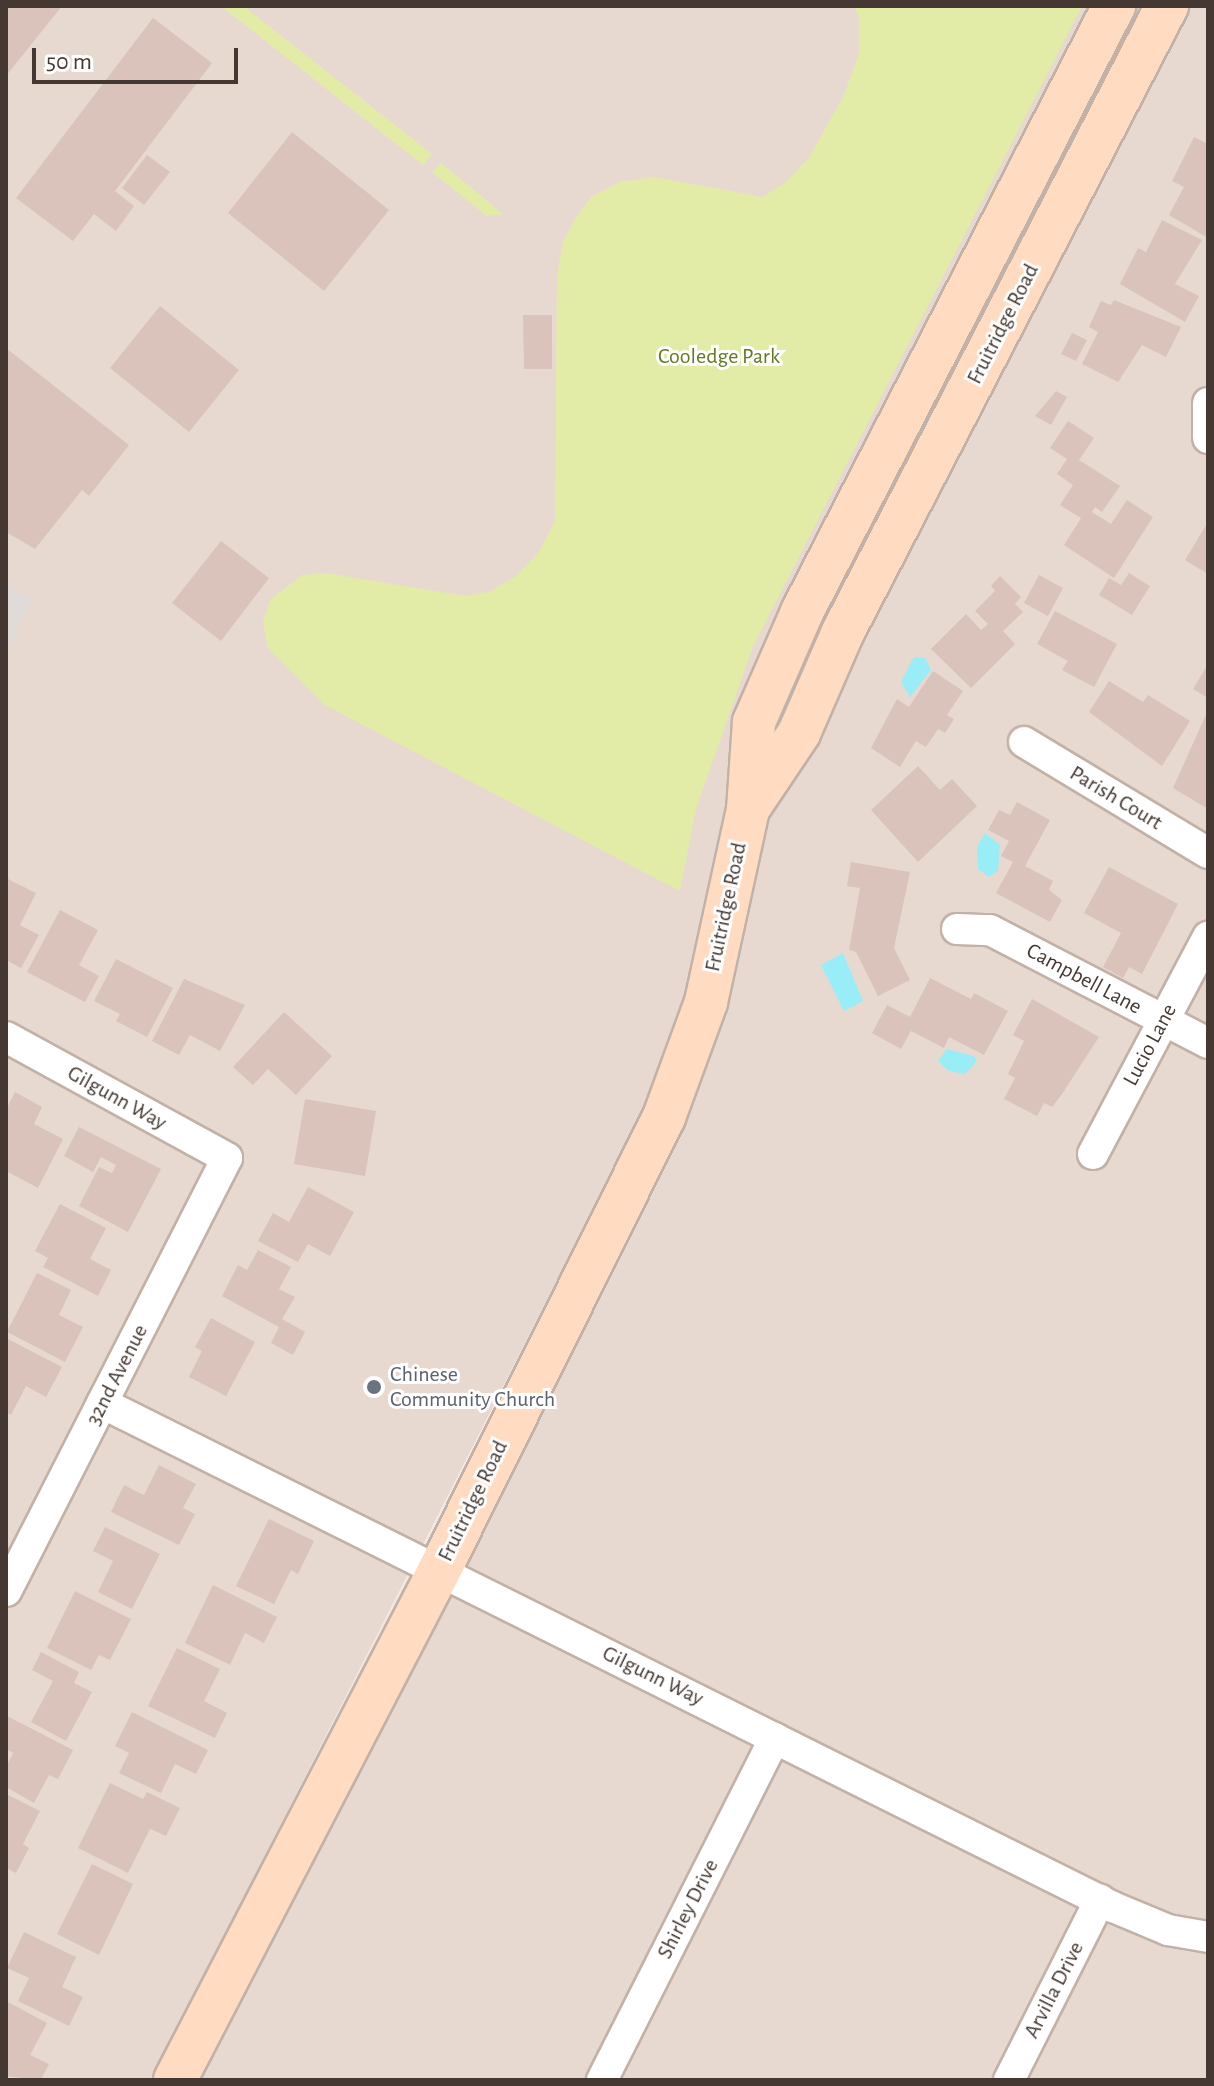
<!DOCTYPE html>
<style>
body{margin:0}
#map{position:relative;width:1214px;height:2086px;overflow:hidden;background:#f3e9e3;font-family:"Alegreya Sans",sans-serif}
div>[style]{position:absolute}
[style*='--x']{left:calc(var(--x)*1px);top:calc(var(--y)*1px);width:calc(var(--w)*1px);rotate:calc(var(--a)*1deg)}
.residential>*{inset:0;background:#e8d9d0}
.green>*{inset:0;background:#e2eca7}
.parking>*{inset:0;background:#e0dbd9}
.water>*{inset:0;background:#98edf6}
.building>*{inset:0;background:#d9c3ba}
.roads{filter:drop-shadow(2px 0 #c2b1a7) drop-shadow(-2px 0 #c2b1a7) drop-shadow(0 2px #c2b1a7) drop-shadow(0 -2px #c2b1a7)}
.street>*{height:30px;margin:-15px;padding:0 15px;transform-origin:15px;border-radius:15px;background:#fff}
.secondary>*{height:42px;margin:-21px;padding:0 21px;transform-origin:21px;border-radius:21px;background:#ffdcc1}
.dots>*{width:22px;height:22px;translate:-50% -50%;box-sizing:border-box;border:4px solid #fff;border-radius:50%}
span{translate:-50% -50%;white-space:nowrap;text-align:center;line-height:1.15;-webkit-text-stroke:6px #fff;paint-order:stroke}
.street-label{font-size:22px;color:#453832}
.park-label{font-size:22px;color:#607b21}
.worship-label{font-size:22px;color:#5b616d}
.left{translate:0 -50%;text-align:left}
.frame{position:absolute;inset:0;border:8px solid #453832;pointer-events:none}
.scale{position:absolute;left:32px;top:48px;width:206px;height:36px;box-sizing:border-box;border:4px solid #453832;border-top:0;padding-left:10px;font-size:24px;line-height:28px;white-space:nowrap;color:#453832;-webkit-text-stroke:6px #fff;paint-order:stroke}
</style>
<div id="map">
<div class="residential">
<i style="clip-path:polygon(6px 6px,1208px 6px,1208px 2080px,172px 2080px,579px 1237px,151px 2080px,6px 2080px)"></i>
</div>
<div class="green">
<i style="clip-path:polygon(221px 6px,243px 6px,432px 154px,423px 165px)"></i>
<i style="clip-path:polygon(854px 6px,1082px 6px,753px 646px,696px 809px,680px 891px,325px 705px,268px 648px,263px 622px,270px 600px,302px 575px,325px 573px,465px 596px,489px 592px,516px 576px,539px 552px,555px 521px,557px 275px,563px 242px,575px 219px,591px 197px,619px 182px,655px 177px,762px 197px,785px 183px,809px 158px,844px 95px,859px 54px,859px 17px)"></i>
<i style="clip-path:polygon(441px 163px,503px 214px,487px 216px,432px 172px)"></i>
</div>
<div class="parking">
<i style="clip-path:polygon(6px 585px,32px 599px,6px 653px)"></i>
</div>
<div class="water">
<i style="clip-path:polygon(914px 657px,925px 658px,931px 670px,910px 697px,901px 682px)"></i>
<i style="clip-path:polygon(985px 833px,1000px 845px,998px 871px,989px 877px,978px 869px,977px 847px)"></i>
<i style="clip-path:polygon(843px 953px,863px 1001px,844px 1011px,821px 965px)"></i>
<i style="clip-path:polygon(947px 1049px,974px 1056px,977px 1061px,965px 1074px,949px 1071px,938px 1061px)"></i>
</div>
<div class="building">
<i style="clip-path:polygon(6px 6px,62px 6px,6px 76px)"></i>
<i style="clip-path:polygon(153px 18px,212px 63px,115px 191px,134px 206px,116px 231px,94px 214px,73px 241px,16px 198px)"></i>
<i style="clip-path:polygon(292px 132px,389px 210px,324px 291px,228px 213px)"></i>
<i style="clip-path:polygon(1194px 137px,1208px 144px,1208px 238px,1169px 215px,1184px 187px,1172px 181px)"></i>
<i style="clip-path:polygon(147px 155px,170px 172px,144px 205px,122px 188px)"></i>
<i style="clip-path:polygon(1162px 220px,1202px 240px,1175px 284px,1199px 296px,1185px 322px,1120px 284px,1138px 248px,1146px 252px)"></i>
<i style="clip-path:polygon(1114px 300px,1181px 327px,1166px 357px,1142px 345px,1118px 382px,1082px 364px,1098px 332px,1089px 327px,1101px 301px,1111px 305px)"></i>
<i style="clip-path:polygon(160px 306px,239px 370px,189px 432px,110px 368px)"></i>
<i style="clip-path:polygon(523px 315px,552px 315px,552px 369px,524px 369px)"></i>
<i style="clip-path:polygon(1072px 333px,1087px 340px,1076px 361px,1061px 354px)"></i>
<i style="clip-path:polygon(6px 348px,129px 445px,89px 496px,82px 490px,35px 549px,6px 532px)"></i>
<i style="clip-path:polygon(1056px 391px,1067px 397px,1051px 425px,1035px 416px)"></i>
<i style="clip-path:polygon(1068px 421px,1094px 438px,1079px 460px,1120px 486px,1102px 512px,1095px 507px,1092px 512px,1111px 524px,1127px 500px,1153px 517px,1114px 578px,1064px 545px,1081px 518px,1060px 505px,1073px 485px,1057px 474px,1067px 459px,1050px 448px)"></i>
<i style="clip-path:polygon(1208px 522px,1208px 574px,1185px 560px)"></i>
<i style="clip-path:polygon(221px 541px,269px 578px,221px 641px,172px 603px)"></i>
<i style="clip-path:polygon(1129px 573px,1150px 586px,1132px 615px,1099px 595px,1109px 578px,1121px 585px)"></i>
<i style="clip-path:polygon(1039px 575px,1063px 588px,1048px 616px,1024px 603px)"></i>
<i style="clip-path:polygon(1000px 576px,1021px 597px,1015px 604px,1023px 612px,1003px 631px,1015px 644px,971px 688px,931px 649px,966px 614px,981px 630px,988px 624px,975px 611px,995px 591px,991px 586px)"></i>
<i style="clip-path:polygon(1055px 611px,1117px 644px,1094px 687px,1062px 670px,1068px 661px,1037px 644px)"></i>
<i style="clip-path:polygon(1208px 664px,1208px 698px,1193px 689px)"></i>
<i style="clip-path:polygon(933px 671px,963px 691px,947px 715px,954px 719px,945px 733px,938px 729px,926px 747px,916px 741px,900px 767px,871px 748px,897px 699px,909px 707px)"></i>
<i style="clip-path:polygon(1109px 681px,1143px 702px,1148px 695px,1190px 721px,1162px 766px,1089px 712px)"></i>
<i style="clip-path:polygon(1208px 710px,1208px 809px,1173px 788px)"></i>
<i style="clip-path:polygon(918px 766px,940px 790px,952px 779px,977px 806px,918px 862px,871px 810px)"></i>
<i style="clip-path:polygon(1017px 802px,1050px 820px,1025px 866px,1053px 881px,1049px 890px,1062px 900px,1050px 922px,996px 893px,1013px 862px,1001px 856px,1009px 841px,988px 830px,999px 810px,1010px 815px)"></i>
<i style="clip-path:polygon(851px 862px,910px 872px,894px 948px,910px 980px,878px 996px,856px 952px,849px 950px,860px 888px,847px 886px)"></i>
<i style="clip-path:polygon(1109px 867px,1178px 904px,1142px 974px,1129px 967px,1123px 978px,1103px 967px,1121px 933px,1084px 913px)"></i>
<i style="clip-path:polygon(6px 878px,36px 893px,20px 925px,39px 935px,21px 968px,6px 960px)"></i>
<i style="clip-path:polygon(60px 910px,98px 930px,79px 965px,99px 976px,85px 1002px,27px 972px)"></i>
<i style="clip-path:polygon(116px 959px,173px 988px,147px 1037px,116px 1021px,120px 1014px,94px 1001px)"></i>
<i style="clip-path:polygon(930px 978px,971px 999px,974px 993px,1008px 1011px,984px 1055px,949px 1037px,944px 1048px,911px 1031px,901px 1049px,872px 1033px,887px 1005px,910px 1017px)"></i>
<i style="clip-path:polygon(184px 979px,245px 1005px,220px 1051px,190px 1035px,179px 1055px,152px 1041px)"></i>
<i style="clip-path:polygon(1032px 999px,1099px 1037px,1062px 1094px,1052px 1107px,1044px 1103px,1037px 1116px,1004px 1099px,1015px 1078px,1008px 1074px,1024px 1041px,1013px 1035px)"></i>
<i style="clip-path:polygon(284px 1012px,332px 1056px,296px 1095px,268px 1069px,253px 1085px,233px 1067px)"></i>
<i style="clip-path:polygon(15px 1092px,42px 1107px,34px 1124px,63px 1139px,38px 1188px,6px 1171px,6px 1110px)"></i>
<i style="clip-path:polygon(305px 1099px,376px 1111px,365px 1176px,294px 1164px)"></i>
<i style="clip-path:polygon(79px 1127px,161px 1169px,128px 1232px,79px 1206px,99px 1167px,112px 1173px,116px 1165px,101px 1157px,93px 1172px,64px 1156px)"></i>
<i style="clip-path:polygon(308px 1187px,354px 1212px,330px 1256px,308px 1244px,298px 1262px,258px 1241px,273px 1213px,289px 1222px)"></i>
<i style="clip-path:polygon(60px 1204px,106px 1228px,90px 1259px,111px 1270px,98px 1296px,43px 1267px,48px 1258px,35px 1251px)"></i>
<i style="clip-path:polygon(258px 1250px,291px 1267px,279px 1289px,295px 1297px,282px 1319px,305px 1332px,293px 1355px,271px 1343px,279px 1327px,222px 1296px,238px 1265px,247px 1270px)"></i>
<i style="clip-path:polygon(37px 1273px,71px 1290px,59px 1315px,83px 1327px,65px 1362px,7px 1332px)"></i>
<i style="clip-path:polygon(211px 1318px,255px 1342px,226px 1396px,189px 1377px,202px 1351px,195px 1347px)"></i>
<i style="clip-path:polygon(6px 1338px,62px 1367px,46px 1397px,26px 1386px,11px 1415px,6px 1412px)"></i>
<i style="clip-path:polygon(159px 1465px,196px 1484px,183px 1508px,195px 1514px,179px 1545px,111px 1512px,124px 1485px,144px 1495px)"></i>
<i style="clip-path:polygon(269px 1519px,314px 1541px,298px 1574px,291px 1570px,274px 1604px,236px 1586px)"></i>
<i style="clip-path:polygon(105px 1527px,160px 1554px,132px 1609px,98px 1592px,113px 1561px,93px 1551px)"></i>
<i style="clip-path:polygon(213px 1585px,277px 1617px,264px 1643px,245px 1633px,230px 1665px,185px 1643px)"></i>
<i style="clip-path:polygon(75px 1591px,131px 1619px,110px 1660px,99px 1655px,91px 1670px,47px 1648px)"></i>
<i style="clip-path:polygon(177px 1648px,220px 1669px,204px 1701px,227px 1713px,215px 1738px,148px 1706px)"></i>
<i style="clip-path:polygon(41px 1652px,79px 1672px,74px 1683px,92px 1692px,66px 1741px,31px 1722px,53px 1681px,32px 1670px)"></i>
<i style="clip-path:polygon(132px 1712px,208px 1750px,196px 1774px,175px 1764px,161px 1793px,119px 1773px,129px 1753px,115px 1746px)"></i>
<i style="clip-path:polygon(7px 1716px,73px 1750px,58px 1779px,49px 1775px,34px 1803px,6px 1787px,6px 1767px,13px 1753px,6px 1749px)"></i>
<i style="clip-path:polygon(110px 1783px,143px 1799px,147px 1792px,180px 1808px,166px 1836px,150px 1829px,128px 1873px,78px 1848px)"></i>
<i style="clip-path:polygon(6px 1794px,40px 1811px,23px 1844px,29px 1848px,16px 1873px,6px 1868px)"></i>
<i style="clip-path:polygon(92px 1864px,133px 1884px,99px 1955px,57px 1934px)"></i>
<i style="clip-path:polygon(24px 1932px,76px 1957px,62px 1987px,83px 1997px,69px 2026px,18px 2001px,29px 1978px,7px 1968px)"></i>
<i style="clip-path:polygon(6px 2001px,47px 2023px,30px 2055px,49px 2064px,41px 2080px,6px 2076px)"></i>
</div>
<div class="roads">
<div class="street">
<i style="--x:1208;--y:403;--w:35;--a:90"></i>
<i style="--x:1024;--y:742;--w:215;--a:31.1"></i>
<i style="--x:957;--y:929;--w:33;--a:2"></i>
<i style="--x:990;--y:930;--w:246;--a:27.4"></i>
<i style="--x:6;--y:1037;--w:252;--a:28.7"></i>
<i style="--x:227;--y:1158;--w:486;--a:117"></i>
<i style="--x:1093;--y:1154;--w:246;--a:-62.1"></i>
<i style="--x:102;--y:1403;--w:1130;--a:26.5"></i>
<i style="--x:1113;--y:1907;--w:60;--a:22.7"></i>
<i style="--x:1168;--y:1930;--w:41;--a:9.9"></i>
<i style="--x:602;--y:2080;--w:383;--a:-63.2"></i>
<i style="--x:1009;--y:2080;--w:202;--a:-63.2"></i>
</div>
<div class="secondary">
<i style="--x:748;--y:809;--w:92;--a:-56.1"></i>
<i style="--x:799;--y:733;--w:110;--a:-66.5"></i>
<i style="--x:843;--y:632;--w:705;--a:-62.64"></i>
<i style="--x:175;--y:2080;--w:573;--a:-62.59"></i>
<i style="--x:439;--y:1571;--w:507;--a:-63.64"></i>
<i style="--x:664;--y:1117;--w:122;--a:-69.9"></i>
<i style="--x:706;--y:1002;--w:197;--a:-77.7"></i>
<i style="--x:748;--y:810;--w:88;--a:-86.1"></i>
<i style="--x:754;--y:722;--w:120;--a:-66.4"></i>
<i style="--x:802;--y:612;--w:682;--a:-62.76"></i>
</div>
</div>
<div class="dots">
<i style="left:374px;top:1387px;background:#6b7280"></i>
</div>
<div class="street-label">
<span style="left:1003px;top:324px;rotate:-63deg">Fruitridge Road</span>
<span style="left:1116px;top:798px;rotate:31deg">Parish Court</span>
<span style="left:726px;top:907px;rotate:-78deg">Fruitridge Road</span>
<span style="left:1084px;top:979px;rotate:28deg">Campbell Lane</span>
<span style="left:1150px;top:1045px;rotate:-62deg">Lucio Lane</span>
<span style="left:117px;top:1098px;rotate:29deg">Gilgunn Way</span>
<span style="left:117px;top:1375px;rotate:-63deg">32nd Avenue</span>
<span style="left:473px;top:1501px;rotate:-64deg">Fruitridge Road</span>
<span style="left:653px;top:1676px;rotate:26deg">Gilgunn Way</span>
<span style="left:688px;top:1909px;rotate:-63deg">Shirley Drive</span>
<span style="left:1054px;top:1990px;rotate:-63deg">Arvilla Drive</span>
</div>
<div class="park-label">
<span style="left:719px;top:357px">Cooledge Park</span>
</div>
<div class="worship-label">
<span class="left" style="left:390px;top:1387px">Chinese<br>Community Church</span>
</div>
<div class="frame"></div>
<div class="scale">50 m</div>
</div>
